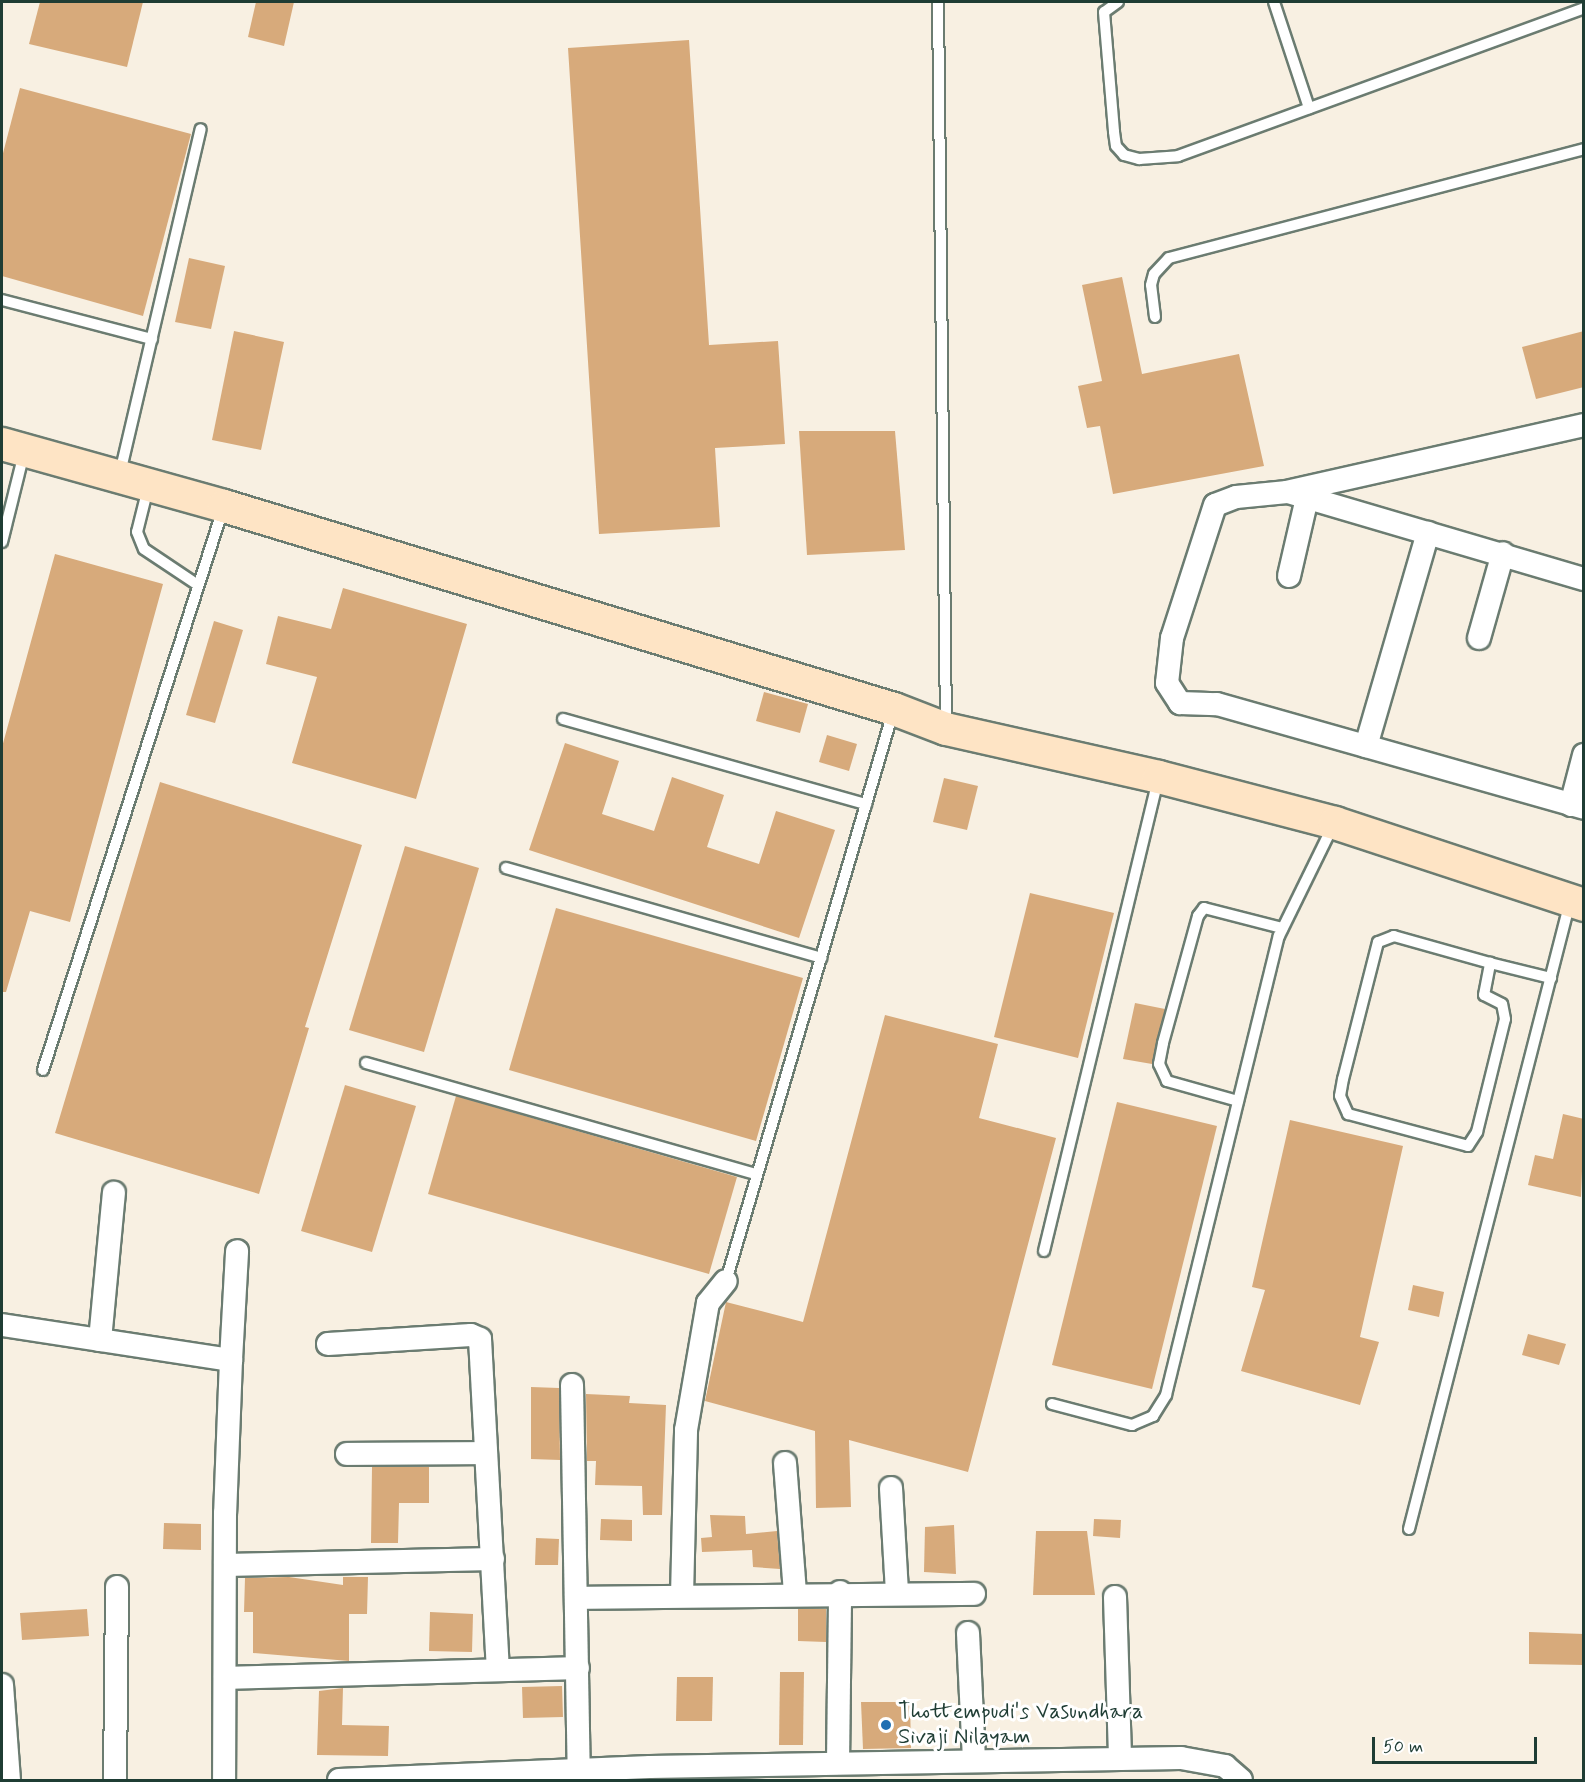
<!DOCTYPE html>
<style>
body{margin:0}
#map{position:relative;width:1585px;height:1782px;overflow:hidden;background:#f8f0e2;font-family:Mynerve,sans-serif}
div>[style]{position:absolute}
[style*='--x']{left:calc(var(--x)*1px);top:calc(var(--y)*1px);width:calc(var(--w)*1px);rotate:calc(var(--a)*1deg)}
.building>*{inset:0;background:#d7aa7b}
.roads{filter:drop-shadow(2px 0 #6b7c71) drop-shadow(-2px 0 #6b7c71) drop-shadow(0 2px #6b7c71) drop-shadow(0 -2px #6b7c71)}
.lane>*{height:10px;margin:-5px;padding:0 5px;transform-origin:5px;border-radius:5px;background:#fff}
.street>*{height:22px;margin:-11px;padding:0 11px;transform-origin:11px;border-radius:11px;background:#fff}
.secondary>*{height:32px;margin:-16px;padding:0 16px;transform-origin:16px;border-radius:16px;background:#fee4c5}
.dots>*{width:16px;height:16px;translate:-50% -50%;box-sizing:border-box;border:3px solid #fff;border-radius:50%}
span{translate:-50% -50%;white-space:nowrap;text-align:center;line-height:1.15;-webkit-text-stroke:6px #fff;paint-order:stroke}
.poi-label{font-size:22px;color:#1f3d34}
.left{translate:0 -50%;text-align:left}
.frame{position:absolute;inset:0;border:3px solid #1f3d34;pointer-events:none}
.scale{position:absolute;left:1372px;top:1737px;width:165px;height:27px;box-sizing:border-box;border:3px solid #1f3d34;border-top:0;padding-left:8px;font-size:18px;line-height:21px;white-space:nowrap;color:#1f3d34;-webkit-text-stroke:4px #fff;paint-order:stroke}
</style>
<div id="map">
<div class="building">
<i style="clip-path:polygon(40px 2px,143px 2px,127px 67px,29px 44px)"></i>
<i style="clip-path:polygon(256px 2px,294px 2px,284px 46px,248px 37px)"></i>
<i style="clip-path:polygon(689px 40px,709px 345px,778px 341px,785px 444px,715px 448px,720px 527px,599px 534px,568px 48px)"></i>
<i style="clip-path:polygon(20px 88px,191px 134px,143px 316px,2px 276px,2px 157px)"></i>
<i style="clip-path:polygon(189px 258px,225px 266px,211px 329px,175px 322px)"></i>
<i style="clip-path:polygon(1122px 277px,1142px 374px,1239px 354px,1264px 466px,1113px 494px,1100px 426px,1087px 428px,1078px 386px,1102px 381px,1082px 285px)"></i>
<i style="clip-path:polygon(234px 331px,284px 342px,261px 450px,212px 440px)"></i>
<i style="clip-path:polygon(1584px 331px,1584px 387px,1536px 399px,1522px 347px)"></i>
<i style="clip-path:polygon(799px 431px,895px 431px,905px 550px,807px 555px)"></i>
<i style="clip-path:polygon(55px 554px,163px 584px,70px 922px,30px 911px,6px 992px,2px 992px,2px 747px)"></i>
<i style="clip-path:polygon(343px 588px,467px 624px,416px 799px,292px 763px,317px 677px,266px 664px,278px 616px,331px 629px)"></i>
<i style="clip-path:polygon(214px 621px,243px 630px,215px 723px,186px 715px)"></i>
<i style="clip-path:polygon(764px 692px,808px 704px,800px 733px,756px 721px)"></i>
<i style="clip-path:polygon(827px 735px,857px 744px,849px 771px,819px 762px)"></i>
<i style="clip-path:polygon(565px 743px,619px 761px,602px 814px,654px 831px,672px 777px,724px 795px,707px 847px,759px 864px,776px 811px,835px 830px,799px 938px,529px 850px)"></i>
<i style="clip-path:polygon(944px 778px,978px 786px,967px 830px,933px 822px)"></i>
<i style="clip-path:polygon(160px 782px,362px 845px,305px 1027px,309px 1028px,259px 1194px,55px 1133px)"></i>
<i style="clip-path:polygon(405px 846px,479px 868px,424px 1052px,349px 1030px)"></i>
<i style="clip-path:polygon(1030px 893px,1114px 913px,1078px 1058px,994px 1037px)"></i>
<i style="clip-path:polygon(556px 908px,803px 978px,756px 1141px,509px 1070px)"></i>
<i style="clip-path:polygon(1135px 1003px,1165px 1009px,1152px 1064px,1123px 1059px)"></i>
<i style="clip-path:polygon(885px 1015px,998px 1044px,979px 1118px,1056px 1138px,968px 1472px,849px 1440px,851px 1507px,816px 1508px,815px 1431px,705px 1401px,726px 1302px,803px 1322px)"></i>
<i style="clip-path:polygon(345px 1085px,416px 1106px,372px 1252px,301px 1231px)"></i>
<i style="clip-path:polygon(456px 1096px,737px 1177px,709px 1274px,428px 1194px)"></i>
<i style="clip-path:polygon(1117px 1102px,1217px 1126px,1152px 1389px,1052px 1365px)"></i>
<i style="clip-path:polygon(1563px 1114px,1584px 1119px,1581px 1197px,1528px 1185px,1535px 1155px,1553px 1159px)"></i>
<i style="clip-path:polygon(1290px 1120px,1403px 1146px,1360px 1337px,1379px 1342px,1360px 1405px,1241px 1371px,1265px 1290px,1252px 1287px)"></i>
<i style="clip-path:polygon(1413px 1285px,1444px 1292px,1439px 1317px,1408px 1310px)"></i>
<i style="clip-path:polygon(1528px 1334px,1566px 1344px,1559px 1365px,1522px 1355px)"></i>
<i style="clip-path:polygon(531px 1387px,559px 1388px,560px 1460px,531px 1459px)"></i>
<i style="clip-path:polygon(586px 1394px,630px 1396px,629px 1403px,666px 1405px,662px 1515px,643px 1515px,642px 1486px,595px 1485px,596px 1461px,587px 1461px)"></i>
<i style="clip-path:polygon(372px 1467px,429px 1467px,429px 1503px,399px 1503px,398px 1543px,371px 1543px)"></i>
<i style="clip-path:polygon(710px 1515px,745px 1516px,746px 1534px,777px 1531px,780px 1569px,753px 1567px,752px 1550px,702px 1552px,701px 1538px,712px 1537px)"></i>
<i style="clip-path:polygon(601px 1519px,632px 1520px,632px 1541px,600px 1540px)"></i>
<i style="clip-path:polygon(1094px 1519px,1121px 1520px,1120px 1538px,1093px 1536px)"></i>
<i style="clip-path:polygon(164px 1523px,201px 1524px,201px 1550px,163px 1549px)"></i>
<i style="clip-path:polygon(954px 1525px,956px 1574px,924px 1572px,925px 1527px)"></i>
<i style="clip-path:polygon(1036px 1531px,1087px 1531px,1095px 1595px,1033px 1595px)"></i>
<i style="clip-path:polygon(536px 1538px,559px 1539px,558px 1565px,535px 1565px)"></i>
<i style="clip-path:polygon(289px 1577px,343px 1585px,343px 1577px,368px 1577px,367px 1614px,349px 1614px,349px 1661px,253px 1653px,253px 1612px,244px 1612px,245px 1578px)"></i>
<i style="clip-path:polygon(87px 1609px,89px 1636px,22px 1640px,20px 1613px)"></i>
<i style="clip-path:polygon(798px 1609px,826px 1609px,826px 1642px,798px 1641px)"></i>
<i style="clip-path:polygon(430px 1612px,473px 1614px,472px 1652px,429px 1651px)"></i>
<i style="clip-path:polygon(1529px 1632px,1584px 1634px,1584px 1665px,1529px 1664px)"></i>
<i style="clip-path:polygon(780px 1672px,804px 1672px,803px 1745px,779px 1745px)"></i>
<i style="clip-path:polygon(677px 1677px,713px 1677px,712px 1721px,676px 1721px)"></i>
<i style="clip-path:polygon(562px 1686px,563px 1717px,523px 1718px,522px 1687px)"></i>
<i style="clip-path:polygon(343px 1688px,342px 1725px,389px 1726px,388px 1756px,317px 1755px,319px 1691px)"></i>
<i style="clip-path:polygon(861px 1702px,910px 1702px,911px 1748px,863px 1749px)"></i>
</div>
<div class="roads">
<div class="lane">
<i style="--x:938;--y:2;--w:724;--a:89.37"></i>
<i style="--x:1118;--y:2;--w:17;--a:144"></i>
<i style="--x:1104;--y:12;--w:120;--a:85.2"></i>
<i style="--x:1114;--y:132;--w:14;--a:82"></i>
<i style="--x:1116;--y:146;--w:12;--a:48"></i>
<i style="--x:1124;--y:155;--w:16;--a:15"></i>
<i style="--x:1139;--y:159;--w:39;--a:-4"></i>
<i style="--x:1178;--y:156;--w:432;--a:-20"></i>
<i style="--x:1274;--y:2;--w:112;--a:71.7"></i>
<i style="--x:2;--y:300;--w:155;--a:14.6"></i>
<i style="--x:1155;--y:317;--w:32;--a:-97"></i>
<i style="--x:1151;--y:285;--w:11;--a:-75"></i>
<i style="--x:1154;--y:274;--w:22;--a:-47"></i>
<i style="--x:1169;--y:258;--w:429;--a:-14.7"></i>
<i style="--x:120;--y:473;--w:353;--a:-76.8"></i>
<i style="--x:148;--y:488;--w:45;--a:104"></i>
<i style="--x:137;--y:532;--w:18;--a:68"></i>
<i style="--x:144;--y:549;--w:65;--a:33.7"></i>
<i style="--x:2;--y:542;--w:92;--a:-76.1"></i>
<i style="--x:563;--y:719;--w:315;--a:15.7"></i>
<i style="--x:506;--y:868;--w:328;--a:15.9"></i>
<i style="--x:1490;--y:963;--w:100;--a:-164.3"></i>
<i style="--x:1394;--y:936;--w:17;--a:159"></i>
<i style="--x:1378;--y:942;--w:141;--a:104.3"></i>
<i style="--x:1343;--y:1079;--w:17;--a:100"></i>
<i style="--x:1340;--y:1096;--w:20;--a:66"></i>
<i style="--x:1348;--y:1114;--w:124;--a:14.9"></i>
<i style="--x:1468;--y:1146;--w:17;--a:-57"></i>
<i style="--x:1477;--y:1132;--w:116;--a:-76.1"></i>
<i style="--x:1505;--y:1019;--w:15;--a:-101"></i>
<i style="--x:1502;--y:1004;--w:20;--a:-153"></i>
<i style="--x:1484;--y:995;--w:33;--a:-79"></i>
<i style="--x:1490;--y:963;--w:63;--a:13.8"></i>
<i style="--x:366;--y:1063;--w:405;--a:15.9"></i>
<i style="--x:43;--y:1070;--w:589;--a:-72.21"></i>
<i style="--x:1238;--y:1101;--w:74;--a:-164.3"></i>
<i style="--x:1167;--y:1081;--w:19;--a:-115"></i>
<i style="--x:1159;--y:1064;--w:21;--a:-79"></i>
<i style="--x:1163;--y:1043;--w:132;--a:-74.6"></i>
<i style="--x:1198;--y:916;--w:10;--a:-53"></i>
<i style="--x:1204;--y:908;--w:81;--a:14.4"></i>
<i style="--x:1044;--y:1251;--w:485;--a:-76.4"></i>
<i style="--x:726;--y:1281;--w:593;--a:-73.64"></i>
<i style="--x:1052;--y:1404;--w:83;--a:14.7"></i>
<i style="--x:1132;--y:1425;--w:23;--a:-23"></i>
<i style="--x:1153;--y:1416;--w:25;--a:-58"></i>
<i style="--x:1166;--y:1395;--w:473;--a:-76.2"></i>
<i style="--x:1279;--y:936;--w:123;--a:-63.9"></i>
<i style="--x:1409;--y:1529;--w:647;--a:-75.6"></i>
</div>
<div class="street">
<i style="--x:1584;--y:425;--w:304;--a:167.3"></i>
<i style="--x:1287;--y:492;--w:51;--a:174.4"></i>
<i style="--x:1236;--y:497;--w:22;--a:159"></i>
<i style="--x:1215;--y:505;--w:140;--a:107.9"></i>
<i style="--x:1172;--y:638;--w:45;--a:96.3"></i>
<i style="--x:1167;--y:683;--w:24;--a:57"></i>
<i style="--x:1180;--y:703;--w:37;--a:2"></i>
<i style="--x:1217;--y:704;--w:381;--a:15.8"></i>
<i style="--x:1288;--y:492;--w:309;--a:16.4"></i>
<i style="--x:1289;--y:576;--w:80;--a:-77"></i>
<i style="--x:1479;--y:638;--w:88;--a:-74.2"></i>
<i style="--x:1366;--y:746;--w:222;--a:-73.8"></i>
<i style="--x:1571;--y:805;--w:52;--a:-75.4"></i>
<i style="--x:2;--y:1325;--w:232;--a:8.7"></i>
<i style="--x:231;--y:1360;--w:153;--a:92.2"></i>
<i style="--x:225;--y:1513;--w:267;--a:90.2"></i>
<i style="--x:100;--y:1340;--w:148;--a:-84.6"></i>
<i style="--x:328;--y:1344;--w:143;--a:-3.6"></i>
<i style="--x:471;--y:1335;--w:10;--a:24"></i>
<i style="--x:480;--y:1339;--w:330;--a:86.9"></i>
<i style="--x:231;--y:1360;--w:109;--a:-86.8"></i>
<i style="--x:572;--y:1385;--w:385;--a:89"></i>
<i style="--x:347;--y:1454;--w:139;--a:-0.4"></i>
<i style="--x:785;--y:1463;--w:131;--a:85.6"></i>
<i style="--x:891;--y:1488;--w:105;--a:86.7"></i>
<i style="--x:225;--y:1565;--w:268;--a:-1.3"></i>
<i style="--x:682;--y:1596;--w:166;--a:-88.6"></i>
<i style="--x:686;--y:1430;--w:129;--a:-80.2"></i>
<i style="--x:708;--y:1303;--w:28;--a:-51"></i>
<i style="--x:1115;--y:1597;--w:162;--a:88.2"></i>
<i style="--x:576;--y:1598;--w:398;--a:-0.6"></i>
<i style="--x:968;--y:1633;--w:128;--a:87.3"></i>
<i style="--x:225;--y:1678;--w:353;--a:-1.6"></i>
<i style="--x:2;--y:1685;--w:95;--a:85.8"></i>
<i style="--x:838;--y:1763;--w:171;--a:-89.3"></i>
<i style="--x:115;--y:1780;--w:193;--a:-89.4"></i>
<i style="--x:339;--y:1780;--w:311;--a:-2.4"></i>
<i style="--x:650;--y:1767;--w:531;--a:-0.97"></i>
<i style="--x:1181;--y:1758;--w:45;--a:10.3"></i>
<i style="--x:1225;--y:1766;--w:21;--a:41"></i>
</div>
<div class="secondary">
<i style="--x:2;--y:444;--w:230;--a:15.6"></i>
<i style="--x:224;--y:506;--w:700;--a:16.86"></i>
<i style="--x:894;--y:709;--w:56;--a:21"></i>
<i style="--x:946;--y:729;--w:218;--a:12.7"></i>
<i style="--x:1159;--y:777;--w:182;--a:14.6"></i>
<i style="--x:1335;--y:823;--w:262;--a:18.2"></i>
</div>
</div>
<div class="dots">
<i style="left:886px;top:1725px;background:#1f6fb2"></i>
</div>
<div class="poi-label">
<span class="left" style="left:898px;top:1725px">Thottempudi's Vasundhara<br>Sivaji Nilayam</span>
</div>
<div class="frame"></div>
<div class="scale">50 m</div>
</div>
